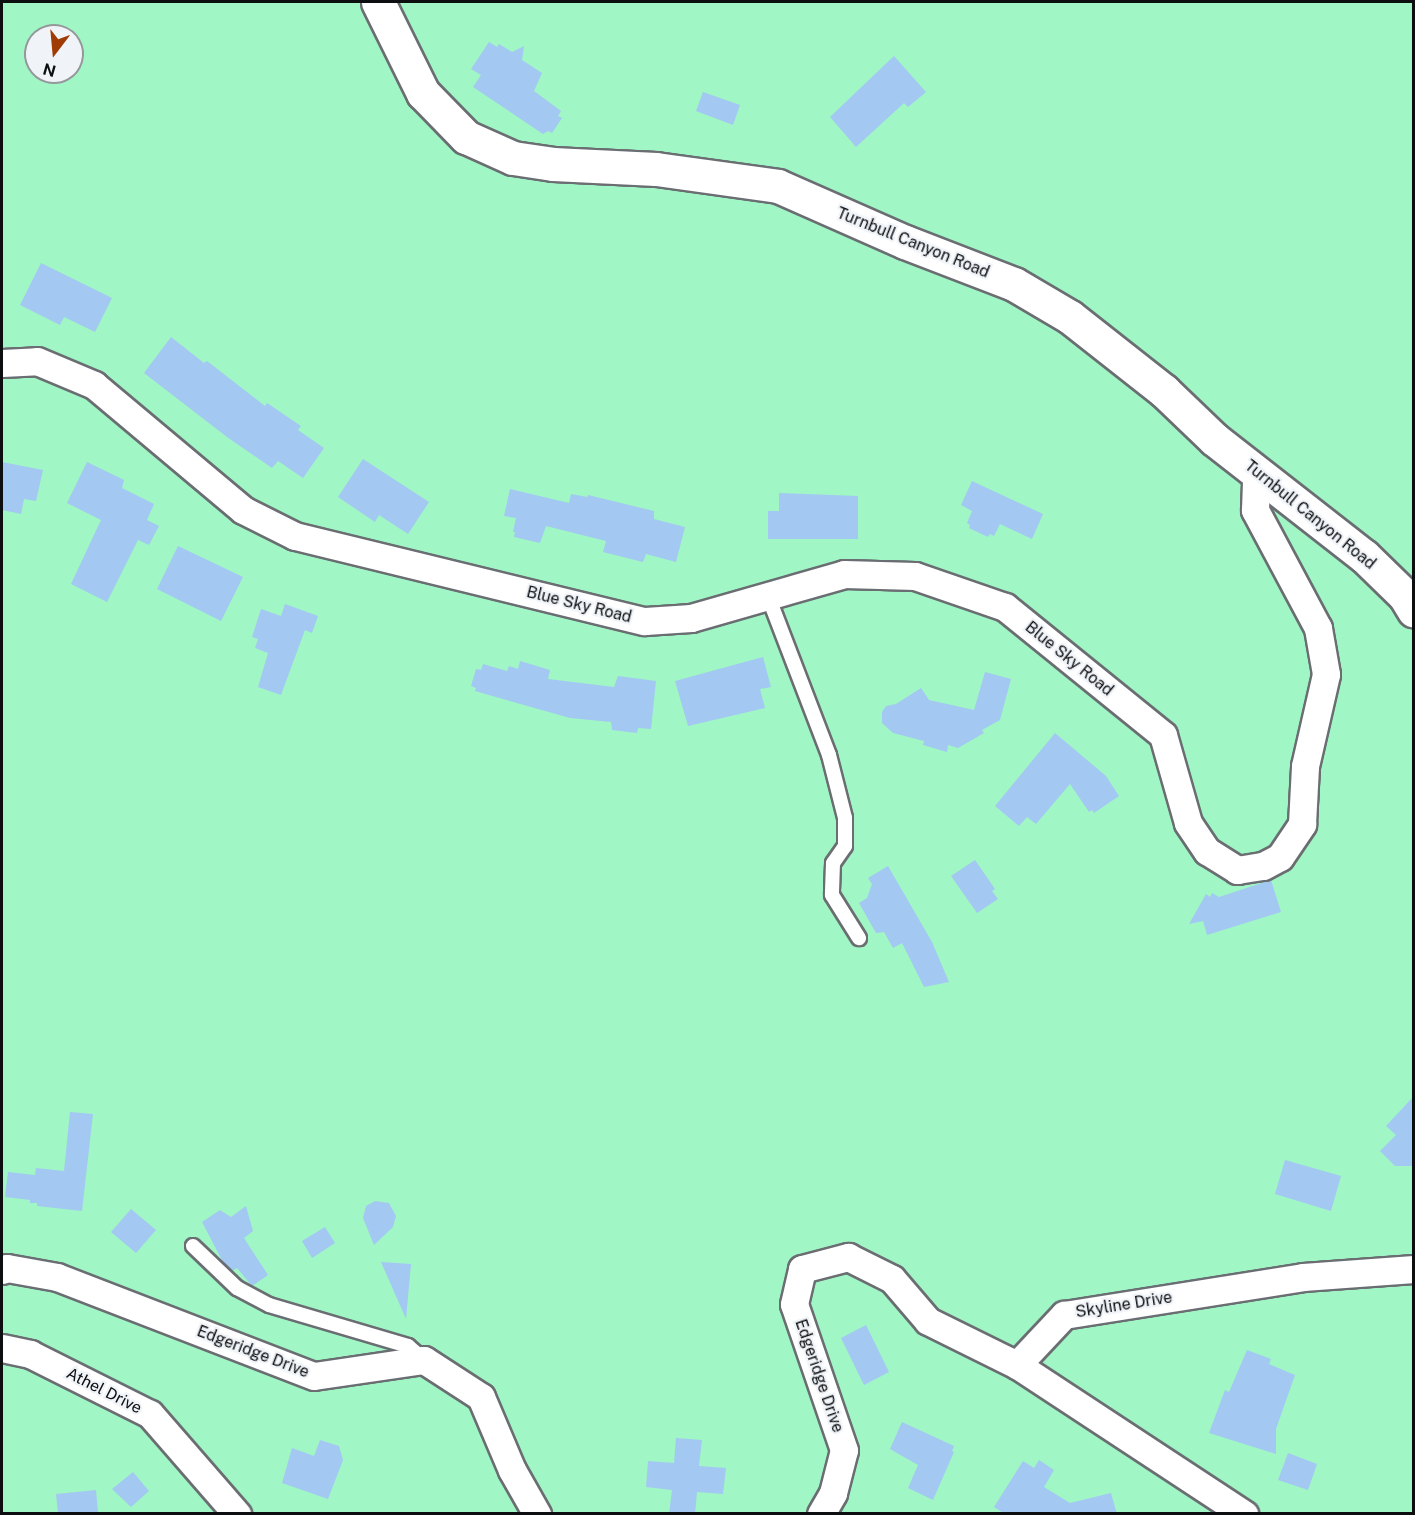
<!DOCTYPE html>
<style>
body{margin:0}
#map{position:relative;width:1415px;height:1515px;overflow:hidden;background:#f0f4f8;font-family:"Public Sans",sans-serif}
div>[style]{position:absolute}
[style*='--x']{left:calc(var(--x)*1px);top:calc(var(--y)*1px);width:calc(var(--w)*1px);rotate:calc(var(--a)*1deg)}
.green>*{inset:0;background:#a0f6c5}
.building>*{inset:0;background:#a3c8f2}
.roads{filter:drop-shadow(2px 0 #6a6e72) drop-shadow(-2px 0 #6a6e72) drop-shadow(0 2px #6a6e72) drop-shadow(0 -2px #6a6e72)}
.service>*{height:14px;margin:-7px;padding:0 7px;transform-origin:7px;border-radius:7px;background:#fff}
.minor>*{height:27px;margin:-13.5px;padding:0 13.5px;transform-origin:13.5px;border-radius:13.5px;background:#fff}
.tertiary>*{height:33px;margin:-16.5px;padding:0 16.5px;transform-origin:16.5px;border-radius:16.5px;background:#fff}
span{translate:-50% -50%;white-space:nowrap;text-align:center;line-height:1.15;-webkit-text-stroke:4.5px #f0f4f8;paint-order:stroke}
.street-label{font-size:16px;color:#0d0e10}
.frame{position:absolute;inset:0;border:3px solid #0d0e10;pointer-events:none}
.north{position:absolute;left:24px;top:24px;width:60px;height:60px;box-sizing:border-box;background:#f0f4f8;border:2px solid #95989b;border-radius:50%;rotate:196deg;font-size:16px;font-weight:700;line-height:24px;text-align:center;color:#0d0e10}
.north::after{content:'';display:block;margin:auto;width:21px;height:27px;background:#9f3b05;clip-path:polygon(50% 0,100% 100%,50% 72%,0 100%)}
</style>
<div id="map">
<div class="green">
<i style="clip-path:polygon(evenodd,2px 2px,1413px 2px,1413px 1513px,2px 1514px,2px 2px,36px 36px,72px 36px,72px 72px,36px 72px,36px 36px)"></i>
</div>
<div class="building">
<i style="clip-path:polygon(489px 42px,497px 47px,499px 44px,512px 52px,524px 46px,522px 60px,542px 73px,534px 91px,561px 111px,558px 116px,562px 118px,552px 133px,548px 131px,543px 134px,473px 87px,481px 75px,471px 69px)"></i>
<i style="clip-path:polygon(894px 56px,926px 92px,908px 107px,904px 103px,856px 147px,830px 117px)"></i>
<i style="clip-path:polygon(703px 92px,740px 105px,733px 125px,696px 111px)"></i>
<i style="clip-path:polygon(41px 263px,112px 298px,95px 332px,64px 317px,60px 325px,20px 305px)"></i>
<i style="clip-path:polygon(171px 337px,204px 363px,207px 361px,265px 406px,267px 403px,301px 426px,298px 430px,324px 448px,303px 478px,278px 461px,272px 468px,227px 437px,144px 373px)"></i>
<i style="clip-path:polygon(363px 459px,429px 502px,408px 534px,379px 515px,375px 522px,338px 497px)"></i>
<i style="clip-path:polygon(2px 462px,43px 470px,36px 501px,24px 499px,21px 514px,2px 510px)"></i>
<i style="clip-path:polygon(87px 462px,124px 480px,122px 488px,154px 504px,147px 520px,159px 526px,149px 545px,138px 540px,107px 602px,71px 584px,101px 520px,67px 503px)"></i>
<i style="clip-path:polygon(972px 481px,1043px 514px,1032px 539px,1000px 524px,994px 536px,990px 534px,988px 537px,969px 528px,970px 525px,967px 523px,972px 511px,961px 505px)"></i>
<i style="clip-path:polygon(510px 489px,569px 503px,571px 494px,587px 497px,588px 495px,654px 511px,654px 519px,685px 527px,676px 562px,646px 554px,643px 562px,603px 552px,606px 541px,546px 526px,540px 543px,514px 537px,515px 532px,513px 532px,516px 518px,504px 516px)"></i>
<i style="clip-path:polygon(779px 493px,858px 496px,858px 539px,768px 539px,768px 511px,779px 511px)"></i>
<i style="clip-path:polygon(178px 546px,243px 577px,221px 621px,157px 589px)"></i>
<i style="clip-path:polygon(285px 604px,318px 616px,312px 633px,305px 630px,281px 695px,258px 687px,268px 653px,255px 648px,258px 639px,252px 637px,261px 609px,281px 616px)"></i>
<i style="clip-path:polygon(763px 657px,771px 687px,760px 689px,765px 708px,688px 726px,675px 681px)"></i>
<i style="clip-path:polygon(520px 661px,550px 670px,548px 679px,614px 687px,618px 676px,656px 681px,651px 729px,638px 728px,637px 733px,612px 730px,611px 722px,570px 718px,475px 691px,476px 688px,471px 686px,476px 669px,481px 670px,483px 664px,507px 671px,509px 666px,518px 669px)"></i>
<i style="clip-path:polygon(985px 672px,1011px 679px,1000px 720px,982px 730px,984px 733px,958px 748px,948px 745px,947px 752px,923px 745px,924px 741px,893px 733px,882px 723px,882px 712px,886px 706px,896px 704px,921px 688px,929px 700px,974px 710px)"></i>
<i style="clip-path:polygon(1055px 733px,1106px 776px,1119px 796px,1094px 813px,1092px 810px,1089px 812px,1070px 784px,1036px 824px,1027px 817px,1019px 826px,995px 806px)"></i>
<i style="clip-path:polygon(975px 860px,995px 889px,992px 891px,998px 899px,977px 913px,951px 876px)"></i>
<i style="clip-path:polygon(888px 866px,932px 942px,949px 982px,924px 987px,902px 943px,893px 948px,884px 932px,876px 933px,859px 903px,867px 898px,872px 884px,868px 878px)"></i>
<i style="clip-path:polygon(1271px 880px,1281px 912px,1207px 935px,1203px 921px,1189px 924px,1206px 894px,1210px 897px,1212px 893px,1219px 897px)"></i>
<i style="clip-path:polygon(1413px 1097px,1413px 1166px,1395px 1166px,1380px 1151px,1396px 1135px,1386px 1126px)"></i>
<i style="clip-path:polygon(70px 1112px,93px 1114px,82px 1211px,37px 1206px,37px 1203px,30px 1203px,30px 1200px,5px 1197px,8px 1172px,35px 1175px,36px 1168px,64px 1171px)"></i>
<i style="clip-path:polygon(1285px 1160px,1341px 1176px,1331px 1211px,1275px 1194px)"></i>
<i style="clip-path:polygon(375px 1201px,389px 1203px,396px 1216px,393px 1227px,374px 1245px,363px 1218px,366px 1206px)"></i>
<i style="clip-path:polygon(246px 1206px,253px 1231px,244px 1238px,268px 1275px,252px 1286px,237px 1268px,232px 1271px,224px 1264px,202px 1222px,220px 1210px,231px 1217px)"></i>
<i style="clip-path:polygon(131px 1209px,156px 1230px,136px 1253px,111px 1232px)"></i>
<i style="clip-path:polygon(325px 1227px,335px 1243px,312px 1258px,302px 1241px)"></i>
<i style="clip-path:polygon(381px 1262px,411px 1264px,406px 1319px)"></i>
<i style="clip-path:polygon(866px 1325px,889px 1372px,864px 1385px,841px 1338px)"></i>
<i style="clip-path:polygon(1247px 1350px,1271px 1359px,1269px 1364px,1295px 1375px,1276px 1429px,1276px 1454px,1209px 1433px,1225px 1390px,1229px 1392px)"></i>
<i style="clip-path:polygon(902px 1422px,954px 1446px,952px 1451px,954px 1452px,933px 1500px,908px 1488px,918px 1465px,890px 1449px)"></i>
<i style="clip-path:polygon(676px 1438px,702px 1440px,699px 1466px,726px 1468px,723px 1494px,697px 1492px,695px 1514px,669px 1514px,672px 1490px,646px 1487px,648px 1461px,674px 1463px)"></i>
<i style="clip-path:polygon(320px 1440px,339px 1446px,343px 1460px,328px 1499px,282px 1483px,292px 1448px,314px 1456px)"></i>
<i style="clip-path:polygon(1288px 1453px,1317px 1464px,1308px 1490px,1278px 1480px)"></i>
<i style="clip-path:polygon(1039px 1460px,1054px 1470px,1044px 1487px,1070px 1503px,1111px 1493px,1117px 1514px,1005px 1514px,994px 1507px,1023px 1461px,1034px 1468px)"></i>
<i style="clip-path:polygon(133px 1472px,149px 1491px,131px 1507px,112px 1489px)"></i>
<i style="clip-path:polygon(96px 1490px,98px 1512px,58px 1514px,56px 1494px)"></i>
</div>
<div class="roads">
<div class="service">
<i style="--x:768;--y:596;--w:170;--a:69"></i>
<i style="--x:829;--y:755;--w:65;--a:75.7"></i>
<i style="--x:845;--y:818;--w:28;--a:90"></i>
<i style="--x:845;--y:846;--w:21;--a:125"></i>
<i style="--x:833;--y:863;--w:32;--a:92"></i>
<i style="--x:832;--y:895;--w:51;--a:57.9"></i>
<i style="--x:193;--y:1246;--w:61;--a:43.7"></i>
<i style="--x:237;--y:1288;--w:36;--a:28"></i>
<i style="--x:269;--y:1305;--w:145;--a:16.4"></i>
<i style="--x:408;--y:1346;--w:21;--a:41"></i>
</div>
<div class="minor">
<i style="--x:2;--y:363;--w:35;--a:-3"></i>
<i style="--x:37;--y:361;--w:62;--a:22.8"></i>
<i style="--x:94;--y:385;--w:194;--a:40"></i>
<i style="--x:243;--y:510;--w:58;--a:26.6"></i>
<i style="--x:295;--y:536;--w:360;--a:13.7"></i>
<i style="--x:645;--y:621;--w:46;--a:-3.7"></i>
<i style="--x:691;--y:618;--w:159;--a:-16"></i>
<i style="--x:844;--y:574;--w:71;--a:1.6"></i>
<i style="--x:915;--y:576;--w:95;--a:19"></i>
<i style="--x:1005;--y:607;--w:203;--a:39"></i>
<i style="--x:1163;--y:735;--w:91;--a:74.1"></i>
<i style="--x:1188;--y:823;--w:34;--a:56"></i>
<i style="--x:1207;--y:851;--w:36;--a:32"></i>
<i style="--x:1237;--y:870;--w:26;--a:-9"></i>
<i style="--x:1263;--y:866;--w:19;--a:-28"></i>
<i style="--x:1280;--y:857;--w:40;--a:-56"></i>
<i style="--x:1302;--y:824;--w:58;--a:-87"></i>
<i style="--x:1305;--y:766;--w:94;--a:-77.1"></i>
<i style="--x:1326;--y:674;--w:47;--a:-99.9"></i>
<i style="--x:1318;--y:628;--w:134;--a:-118.1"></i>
<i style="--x:1255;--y:510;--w:38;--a:-88"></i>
<i style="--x:2;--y:1270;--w:5;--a:-22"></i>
<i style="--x:7;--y:1268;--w:51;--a:10.2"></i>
<i style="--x:57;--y:1277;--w:275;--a:21.1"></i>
<i style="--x:314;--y:1376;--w:111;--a:-8.3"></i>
<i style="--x:424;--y:1360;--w:68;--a:33"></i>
<i style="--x:481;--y:1397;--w:79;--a:67"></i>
<i style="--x:512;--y:1470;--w:51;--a:60.4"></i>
<i style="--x:2;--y:1348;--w:29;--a:12"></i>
<i style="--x:30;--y:1354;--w:134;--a:26.6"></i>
<i style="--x:150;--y:1414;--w:133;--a:49"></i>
<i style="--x:1017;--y:1365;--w:69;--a:-46.8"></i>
<i style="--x:1064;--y:1315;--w:242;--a:-9"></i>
<i style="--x:1303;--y:1277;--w:111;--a:-4.1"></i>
<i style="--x:821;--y:1514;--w:24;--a:-60"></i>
<i style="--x:833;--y:1493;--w:44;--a:-75.7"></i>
<i style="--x:844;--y:1450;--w:154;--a:-108.9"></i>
<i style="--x:794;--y:1304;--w:36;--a:-77"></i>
<i style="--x:802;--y:1269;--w:48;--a:-14.6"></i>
<i style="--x:848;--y:1257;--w:49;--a:26.6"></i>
<i style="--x:892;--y:1279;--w:55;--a:49.4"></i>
<i style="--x:928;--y:1321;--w:99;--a:26.3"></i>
<i style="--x:1017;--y:1365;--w:272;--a:33.3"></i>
</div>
<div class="tertiary">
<i style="--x:378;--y:2;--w:102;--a:63.7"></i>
<i style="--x:423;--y:93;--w:62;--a:45.7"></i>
<i style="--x:466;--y:137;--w:51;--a:24.1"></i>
<i style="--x:513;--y:158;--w:40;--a:8.5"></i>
<i style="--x:553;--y:164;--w:103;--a:2.8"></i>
<i style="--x:656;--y:169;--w:123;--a:7.9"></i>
<i style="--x:778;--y:186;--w:139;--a:23.8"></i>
<i style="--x:905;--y:242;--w:117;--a:21.1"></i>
<i style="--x:1014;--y:284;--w:65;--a:30.5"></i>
<i style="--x:1070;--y:317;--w:120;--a:38.2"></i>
<i style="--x:1164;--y:391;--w:69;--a:43.8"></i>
<i style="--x:1214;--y:439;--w:190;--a:38"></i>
<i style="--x:1364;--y:556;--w:57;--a:44.3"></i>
<i style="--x:1405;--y:596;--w:17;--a:59"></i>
</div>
</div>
<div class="street-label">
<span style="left:913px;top:243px;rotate:22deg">Turnbull Canyon Road</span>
<span style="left:1310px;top:515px;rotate:39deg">Turnbull Canyon Road</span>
<span style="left:579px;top:605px;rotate:14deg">Blue Sky Road</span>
<span style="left:1069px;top:659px;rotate:39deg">Blue Sky Road</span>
<span style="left:1124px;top:1305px;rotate:-9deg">Skyline Drive</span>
<span style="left:253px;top:1352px;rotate:21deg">Edgeridge Drive</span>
<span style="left:819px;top:1376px;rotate:71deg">Edgeridge Drive</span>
<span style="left:104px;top:1391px;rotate:27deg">Athel Drive</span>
</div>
<div class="frame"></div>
<div class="north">N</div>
</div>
